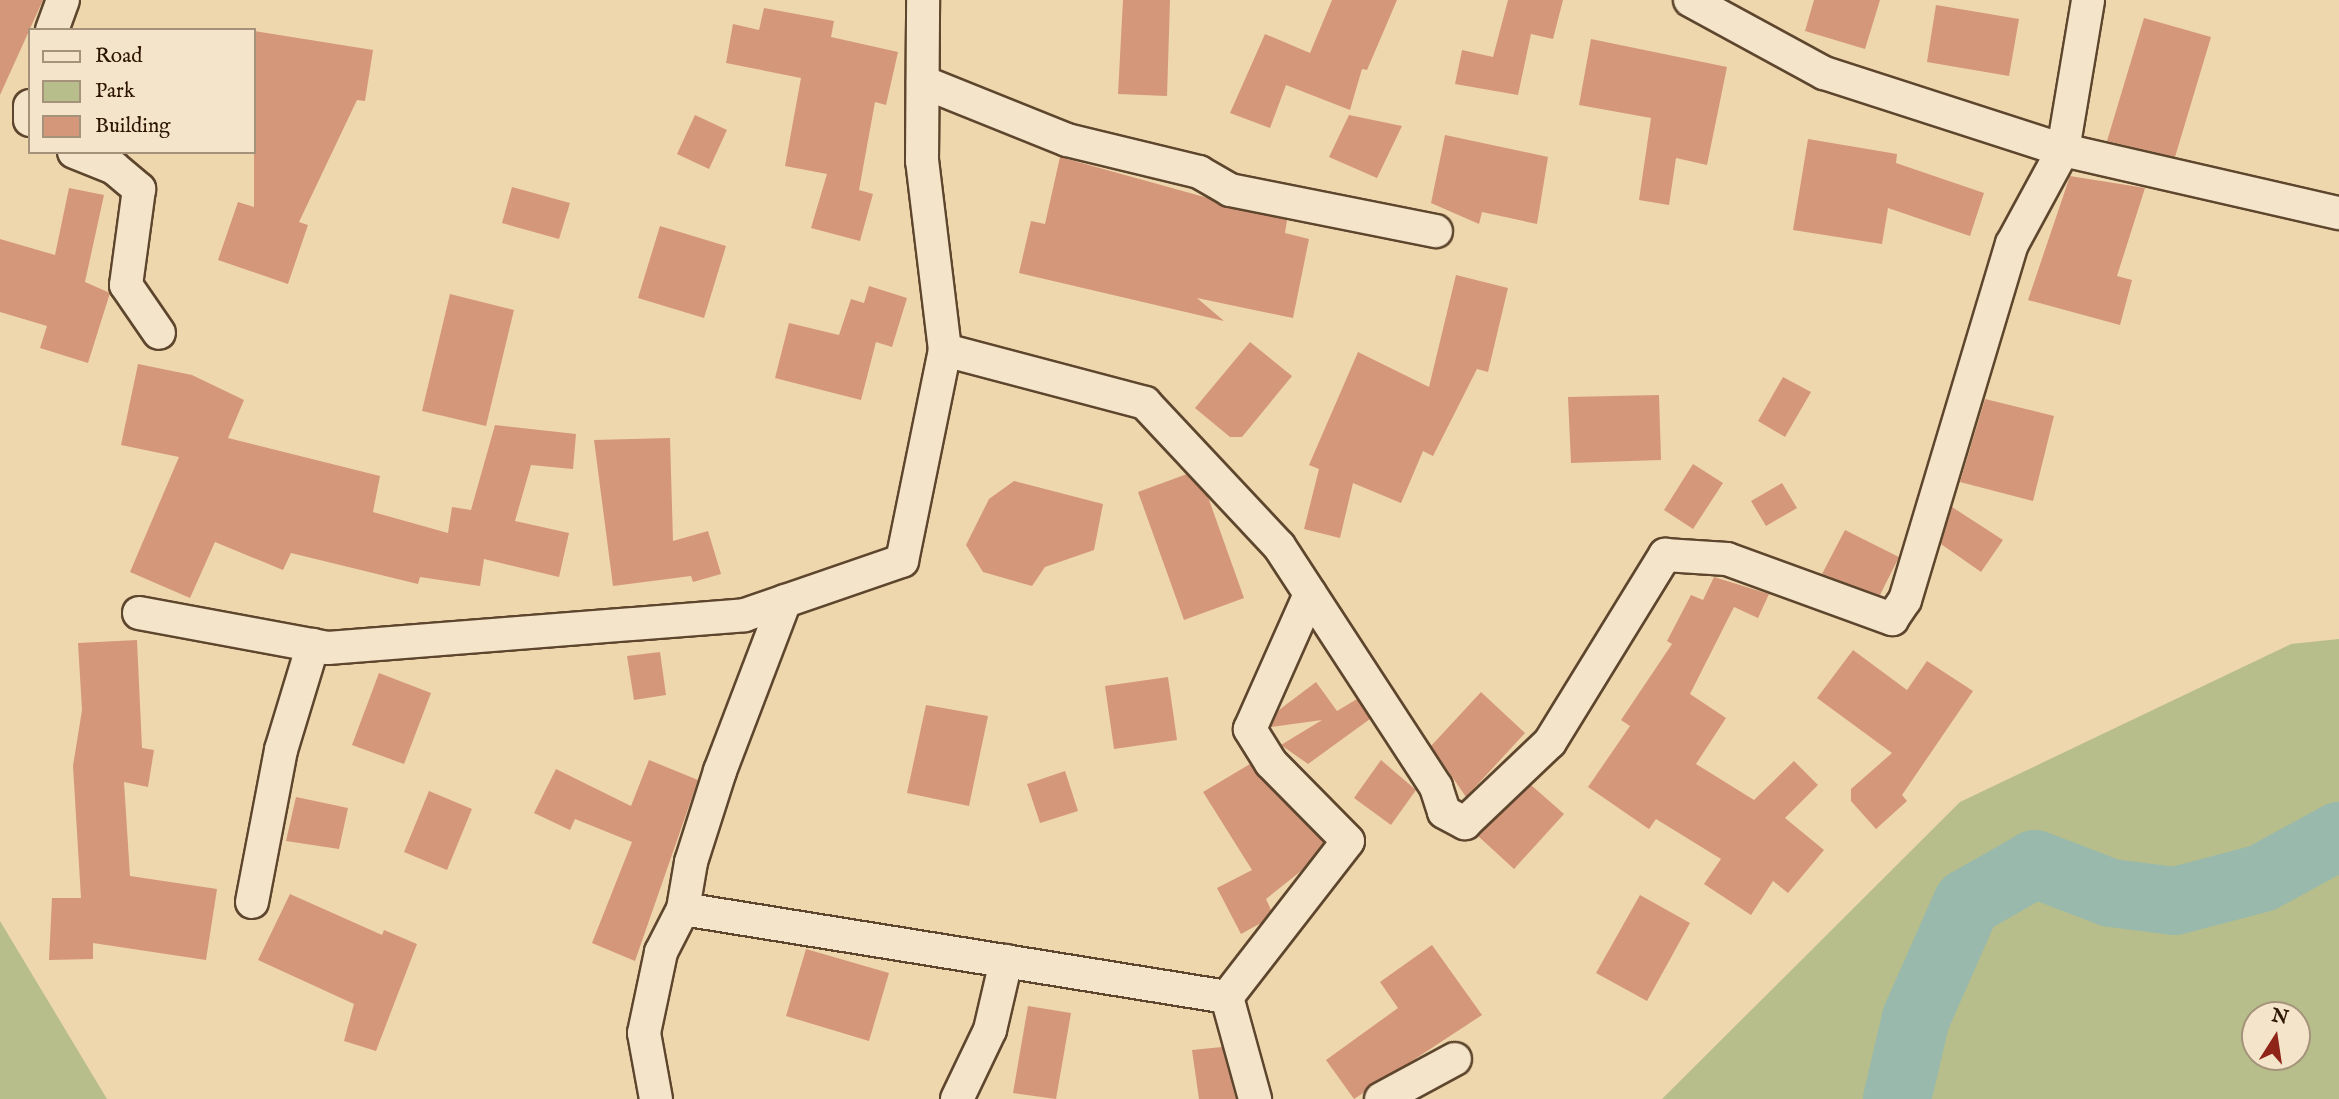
<!DOCTYPE html>
<style>
body{margin:0}
#map{position:relative;width:2339px;height:1099px;overflow:hidden;background:#eed7ad;font-family:"IM FELL English",serif}
div>[style]{position:absolute}
[style*='--x']{left:calc(var(--x)*1px);top:calc(var(--y)*1px);width:calc(var(--w)*1px);rotate:calc(var(--a)*1deg)}
.green>*{inset:0;background:#b7be8b}
.river>*{height:68px;margin:-34px;padding:0 34px;transform-origin:34px;border-radius:34px;background:#99b9ac}
.building>*{inset:0;background:#d5977a}
.roads{filter:drop-shadow(2px 0 #5e462e) drop-shadow(-2px 0 #5e462e) drop-shadow(0 2px #5e462e) drop-shadow(0 -2px #5e462e)}
.street>*{height:32px;margin:-16px;padding:0 16px;transform-origin:16px;border-radius:16px;background:#f4e5ca}
span{translate:-50% -50%;white-space:nowrap;text-align:center;line-height:1.15;-webkit-text-stroke:7px #f4e5ca;paint-order:stroke}
.legend{position:absolute;left:28px;top:28px;width:228px;height:126px;box-sizing:border-box;background:#f4e5ca;border:2px solid #a5927a;margin:0;padding:9px 12px;list-style:none;font-size:21px;color:#2e1503}
.legend li{display:flex;align-items:center;gap:14px;height:35px}
.legend b{width:35px;border:2px solid #a5927a}
.north{position:absolute;left:2241px;top:1001px;width:70px;height:70px;box-sizing:border-box;background:#f4e5ca;border:2px solid #a5927a;border-radius:50%;rotate:12deg;font-size:19px;font-weight:700;line-height:28px;text-align:center;color:#2e1503}
.north::after{content:'';display:block;margin:auto;width:24px;height:32px;background:#8f2418;clip-path:polygon(50% 0,100% 100%,50% 72%,0 100%)}
</style>
<div id="map">
<div class="green">
<i style="clip-path:polygon(evenodd,2339px 639px,2339px 1099px,1662px 1099px,1960px 802px,2291px 644px,2339px 639px,2255px 1015px,2297px 1015px,2297px 1057px,2255px 1057px,2255px 1015px)"></i>
<i style="clip-path:polygon(0 921px,107px 1099px,0 1099px)"></i>
</div>
<div class="river">
<i style="--x:1897;--y:1099;--w:83;--a:-76.8"></i>
<i style="--x:1916;--y:1018;--w:126;--a:-66.1"></i>
<i style="--x:1967;--y:903;--w:78;--a:-29.8"></i>
<i style="--x:2035;--y:864;--w:81;--a:20.9"></i>
<i style="--x:2111;--y:893;--w:64;--a:7.1"></i>
<i style="--x:2175;--y:901;--w:90;--a:-14.8"></i>
<i style="--x:2262;--y:878;--w:88;--a:-28.6"></i>
</div>
<div class="building">
<i style="clip-path:polygon(0 0,43px 0,0 95px)"></i>
<i style="clip-path:polygon(1123px 0,1170px 0,1167px 96px,1118px 94px)"></i>
<i style="clip-path:polygon(1332px 0,1397px 0,1367px 70px,1362px 69px,1350px 110px,1286px 85px,1270px 128px,1230px 113px,1265px 34px,1310px 53px)"></i>
<i style="clip-path:polygon(1508px 0,1563px 0,1553px 39px,1531px 34px,1518px 95px,1455px 84px,1462px 50px,1493px 57px)"></i>
<i style="clip-path:polygon(1814px 0,1880px 0,1865px 49px,1805px 31px)"></i>
<i style="clip-path:polygon(1936px 5px,2019px 19px,2009px 76px,1927px 62px)"></i>
<i style="clip-path:polygon(764px 8px,834px 21px,831px 37px,898px 52px,886px 105px,875px 102px,859px 190px,873px 194px,860px 241px,811px 228px,827px 174px,785px 166px,801px 78px,726px 63px,733px 24px,759px 30px)"></i>
<i style="clip-path:polygon(2144px 18px,2211px 37px,2175px 157px,2107px 141px)"></i>
<i style="clip-path:polygon(254px 31px,373px 50px,365px 101px,357px 100px,299px 222px,308px 225px,288px 284px,218px 260px,238px 202px,254px 207px)"></i>
<i style="clip-path:polygon(1591px 39px,1727px 67px,1707px 165px,1676px 158px,1669px 205px,1639px 200px,1651px 118px,1579px 105px)"></i>
<i style="clip-path:polygon(695px 115px,727px 130px,709px 169px,677px 154px)"></i>
<i style="clip-path:polygon(1349px 115px,1402px 126px,1377px 178px,1329px 157px)"></i>
<i style="clip-path:polygon(1445px 135px,1548px 157px,1537px 224px,1482px 212px,1479px 224px,1431px 203px)"></i>
<i style="clip-path:polygon(1808px 139px,1897px 154px,1896px 163px,1984px 193px,1970px 236px,1888px 208px,1882px 244px,1793px 230px)"></i>
<i style="clip-path:polygon(1060px 157px,1287px 220px,1285px 233px,1309px 239px,1293px 318px,1197px 298px,1224px 321px,1019px 273px,1031px 221px,1045px 224px)"></i>
<i style="clip-path:polygon(2070px 176px,2145px 188px,2117px 276px,2132px 280px,2120px 325px,2028px 300px)"></i>
<i style="clip-path:polygon(512px 187px,570px 203px,559px 239px,502px 223px)"></i>
<i style="clip-path:polygon(69px 188px,104px 195px,85px 282px,110px 293px,88px 363px,40px 348px,47px 326px,0 312px,0 239px,55px 255px)"></i>
<i style="clip-path:polygon(660px 226px,726px 246px,704px 318px,638px 298px)"></i>
<i style="clip-path:polygon(1456px 275px,1508px 288px,1488px 372px,1477px 369px,1433px 456px,1423px 451px,1401px 503px,1353px 483px,1340px 538px,1304px 529px,1319px 469px,1309px 465px,1358px 352px,1429px 387px)"></i>
<i style="clip-path:polygon(869px 286px,907px 298px,892px 347px,876px 342px,861px 400px,775px 378px,789px 323px,839px 335px,851px 299px,864px 303px)"></i>
<i style="clip-path:polygon(450px 294px,514px 310px,486px 426px,422px 411px)"></i>
<i style="clip-path:polygon(1250px 342px,1292px 376px,1242px 437px,1230px 437px,1195px 408px)"></i>
<i style="clip-path:polygon(138px 364px,192px 375px,244px 400px,228px 438px,380px 476px,373px 512px,448px 533px,452px 507px,471px 510px,495px 425px,576px 434px,573px 469px,531px 465px,515px 521px,569px 533px,559px 577px,484px 559px,480px 586px,420px 577px,418px 584px,291px 553px,283px 570px,215px 542px,190px 598px,130px 572px,179px 457px,121px 445px)"></i>
<i style="clip-path:polygon(1783px 377px,1811px 392px,1785px 437px,1758px 421px)"></i>
<i style="clip-path:polygon(1659px 395px,1661px 460px,1571px 463px,1568px 397px)"></i>
<i style="clip-path:polygon(1985px 399px,2054px 416px,2033px 501px,1960px 482px)"></i>
<i style="clip-path:polygon(670px 438px,673px 541px,708px 531px,721px 574px,693px 582px,691px 576px,613px 586px,594px 440px)"></i>
<i style="clip-path:polygon(1693px 464px,1723px 483px,1693px 529px,1664px 510px)"></i>
<i style="clip-path:polygon(1187px 474px,1208px 497px,1244px 598px,1184px 620px,1138px 492px)"></i>
<i style="clip-path:polygon(1014px 481px,1103px 504px,1094px 550px,1045px 567px,1032px 586px,983px 572px,966px 545px,989px 499px)"></i>
<i style="clip-path:polygon(1782px 483px,1797px 508px,1766px 526px,1751px 501px)"></i>
<i style="clip-path:polygon(1952px 507px,2003px 540px,1981px 572px,1941px 544px)"></i>
<i style="clip-path:polygon(1845px 530px,1899px 557px,1880px 595px,1822px 574px)"></i>
<i style="clip-path:polygon(1714px 577px,1769px 594px,1758px 618px,1734px 607px,1690px 694px,1726px 718px,1696px 764px,1754px 800px,1794px 761px,1818px 785px,1785px 818px,1824px 850px,1788px 893px,1773px 881px,1751px 915px,1704px 884px,1721px 859px,1656px 819px,1649px 829px,1588px 787px,1630px 726px,1621px 720px,1672px 644px,1667px 641px,1691px 595px,1703px 600px)"></i>
<i style="clip-path:polygon(137px 640px,142px 748px,154px 750px,148px 787px,124px 782px,130px 876px,217px 889px,206px 960px,93px 943px,93px 959px,49px 960px,52px 898px,81px 898px,73px 766px,82px 710px,78px 643px)"></i>
<i style="clip-path:polygon(1853px 650px,1907px 690px,1927px 661px,1973px 691px,1902px 795px,1907px 801px,1876px 829px,1851px 801px,1851px 789px,1892px 753px,1817px 698px)"></i>
<i style="clip-path:polygon(660px 652px,666px 695px,634px 700px,627px 656px)"></i>
<i style="clip-path:polygon(379px 673px,431px 693px,404px 764px,352px 745px)"></i>
<i style="clip-path:polygon(1168px 677px,1177px 740px,1114px 749px,1105px 686px)"></i>
<i style="clip-path:polygon(1316px 682px,1337px 711px,1357px 699px,1370px 719px,1308px 764px,1281px 745px,1322px 720px,1271px 727px,1279px 710px)"></i>
<i style="clip-path:polygon(1481px 692px,1525px 733px,1466px 797px,1431px 746px)"></i>
<i style="clip-path:polygon(926px 705px,988px 716px,969px 806px,907px 793px)"></i>
<i style="clip-path:polygon(649px 760px,698px 780px,635px 961px,592px 943px,632px 842px,575px 819px,570px 830px,534px 813px,556px 769px,631px 806px)"></i>
<i style="clip-path:polygon(1381px 760px,1416px 790px,1391px 825px,1354px 798px)"></i>
<i style="clip-path:polygon(1250px 764px,1324px 842px,1301px 871px,1266px 899px,1271px 910px,1261px 923px,1241px 934px,1217px 888px,1252px 870px,1203px 792px)"></i>
<i style="clip-path:polygon(1065px 771px,1078px 811px,1040px 823px,1027px 784px)"></i>
<i style="clip-path:polygon(1531px 785px,1564px 814px,1514px 869px,1478px 836px)"></i>
<i style="clip-path:polygon(429px 791px,472px 809px,447px 870px,404px 852px)"></i>
<i style="clip-path:polygon(296px 797px,348px 808px,339px 849px,286px 841px)"></i>
<i style="clip-path:polygon(290px 894px,382px 935px,384px 930px,417px 944px,376px 1051px,344px 1041px,354px 1004px,258px 960px)"></i>
<i style="clip-path:polygon(1640px 895px,1690px 923px,1647px 1001px,1596px 973px)"></i>
<i style="clip-path:polygon(1432px 945px,1482px 1015px,1354px 1099px,1326px 1060px,1398px 1008px,1380px 982px)"></i>
<i style="clip-path:polygon(806px 949px,889px 973px,869px 1041px,786px 1016px)"></i>
<i style="clip-path:polygon(1028px 1006px,1071px 1013px,1056px 1099px,1013px 1093px)"></i>
<i style="clip-path:polygon(1222px 1047px,1236px 1099px,1199px 1099px,1192px 1050px)"></i>
</div>
<div class="roads">
<div class="street">
<i style="--x:1690;--y:0;--w:153;--a:28.6"></i>
<i style="--x:1824;--y:73;--w:251;--a:17.9"></i>
<i style="--x:2063;--y:150;--w:283;--a:12.9"></i>
<i style="--x:52;--y:30;--w:32;--a:-70"></i>
<i style="--x:923;--y:82;--w:155;--a:21.9"></i>
<i style="--x:1067;--y:140;--w:136;--a:13.6"></i>
<i style="--x:1199;--y:172;--w:36;--a:30"></i>
<i style="--x:1230;--y:190;--w:210;--a:11.3"></i>
<i style="--x:30;--y:106;--w:14;--a:90"></i>
<i style="--x:74;--y:152;--w:43;--a:21.8"></i>
<i style="--x:114;--y:168;--w:33;--a:40"></i>
<i style="--x:139;--y:189;--w:97;--a:97.7"></i>
<i style="--x:126;--y:285;--w:58;--a:55.5"></i>
<i style="--x:945;--y:350;--w:207;--a:14.8"></i>
<i style="--x:1145;--y:403;--w:196;--a:46.9"></i>
<i style="--x:1279;--y:546;--w:288;--a:56.9"></i>
<i style="--x:1436;--y:787;--w:26;--a:72"></i>
<i style="--x:1444;--y:812;--w:24;--a:28"></i>
<i style="--x:1465;--y:823;--w:117;--a:-43.6"></i>
<i style="--x:1550;--y:742;--w:220;--a:-58.4"></i>
<i style="--x:1665;--y:555;--w:62;--a:3.7"></i>
<i style="--x:1727;--y:559;--w:176;--a:20"></i>
<i style="--x:1892;--y:619;--w:23;--a:-56"></i>
<i style="--x:1905;--y:600;--w:372;--a:-73.3"></i>
<i style="--x:2012;--y:244;--w:107;--a:-61.5"></i>
<i style="--x:2063;--y:150;--w:152;--a:-80.5"></i>
<i style="--x:139;--y:613;--w:192;--a:10.5"></i>
<i style="--x:328;--y:648;--w:418;--a:-4.5"></i>
<i style="--x:745;--y:615;--w:166;--a:-19"></i>
<i style="--x:902;--y:561;--w:215;--a:-78.5"></i>
<i style="--x:945;--y:350;--w:190;--a:-96.9"></i>
<i style="--x:922;--y:161;--w:161;--a:-89.6"></i>
<i style="--x:252;--y:902;--w:155;--a:-79.2"></i>
<i style="--x:281;--y:750;--w:110;--a:-73.1"></i>
<i style="--x:683;--y:909;--w:551;--a:9.19"></i>
<i style="--x:1227;--y:997;--w:197;--a:-52.2"></i>
<i style="--x:1348;--y:841;--w:110;--a:-134.6"></i>
<i style="--x:1271;--y:763;--w:40;--a:-122"></i>
<i style="--x:1250;--y:729;--w:148;--a:-66"></i>
<i style="--x:1227;--y:997;--w:106;--a:74.6"></i>
<i style="--x:656;--y:1099;--w:67;--a:-100.3"></i>
<i style="--x:644;--y:1033;--w:83;--a:-78.1"></i>
<i style="--x:661;--y:952;--w:48;--a:-62.9"></i>
<i style="--x:683;--y:909;--w:48;--a:-80.3"></i>
<i style="--x:691;--y:862;--w:96;--a:-72.3"></i>
<i style="--x:720;--y:771;--w:182;--a:-69.1"></i>
<i style="--x:957;--y:1099;--w:76;--a:-64.4"></i>
<i style="--x:990;--y:1030;--w:71;--a:-76.9"></i>
<i style="--x:1381;--y:1099;--w:84;--a:-28.4"></i>
</div>
</div>
<ul class="legend">
<li><b style="height:9px;background:#f4e5ca"></b>Road</li>
<li><b style="height:19px;background:#b7be8b"></b>Park</li>
<li><b style="height:19px;background:#d5977a"></b>Building</li>
</ul>
<div class="north">N</div>
</div>
